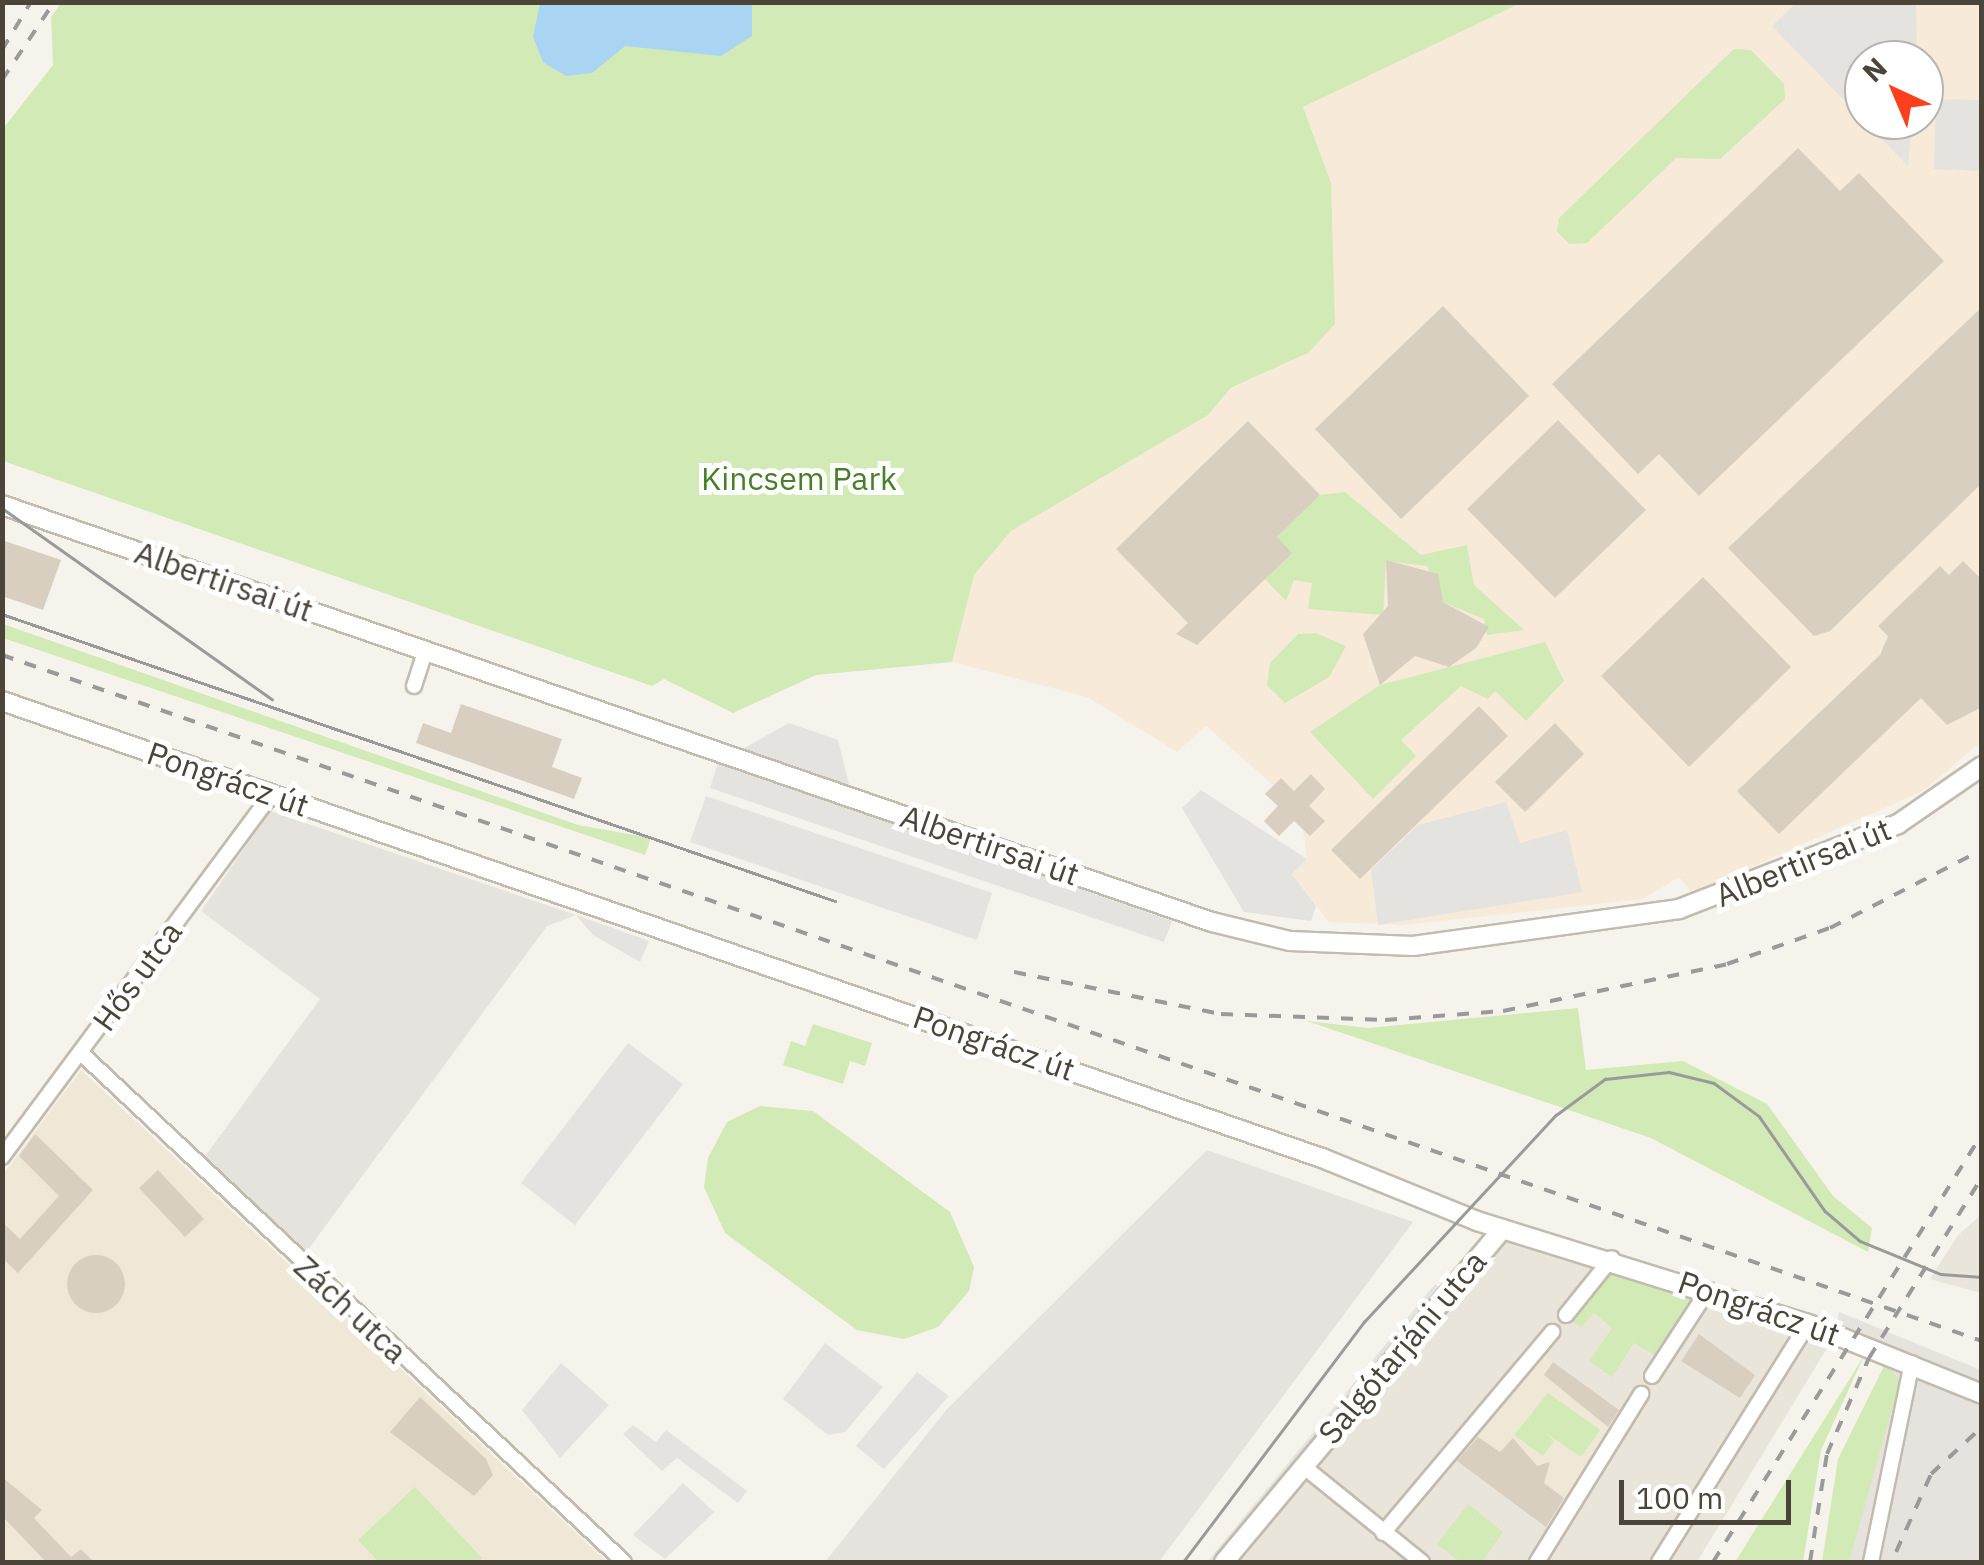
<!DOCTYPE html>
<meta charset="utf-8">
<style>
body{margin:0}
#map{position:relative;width:1984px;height:1565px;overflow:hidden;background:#f6f3ec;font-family:"IBM Plex Sans",sans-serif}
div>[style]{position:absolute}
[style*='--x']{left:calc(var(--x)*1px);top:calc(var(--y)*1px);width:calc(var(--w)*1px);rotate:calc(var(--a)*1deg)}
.residential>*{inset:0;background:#eae5da}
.commercial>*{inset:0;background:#f7ead8}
.industrial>*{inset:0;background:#e6e2dd}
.education>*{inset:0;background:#efe8d6}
.green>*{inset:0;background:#d2eab5}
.parking>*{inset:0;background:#e5e3e0}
.water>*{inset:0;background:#a9d4f2}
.building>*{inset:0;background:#d8cfc1}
.round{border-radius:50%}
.roads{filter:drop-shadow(2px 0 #c2bbae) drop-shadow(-2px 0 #c2bbae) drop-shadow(0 2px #c2bbae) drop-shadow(0 -2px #c2bbae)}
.minor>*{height:14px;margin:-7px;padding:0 7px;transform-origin:7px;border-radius:7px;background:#fff}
.tertiary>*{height:18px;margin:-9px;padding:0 9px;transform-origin:9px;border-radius:9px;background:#fff}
.tram>*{height:2.5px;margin:-1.25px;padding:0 1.25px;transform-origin:1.25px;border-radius:1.25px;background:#9a9a9a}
.rail>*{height:4px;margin-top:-2px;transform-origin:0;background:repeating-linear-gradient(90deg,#9a9a9a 0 12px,transparent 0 24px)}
span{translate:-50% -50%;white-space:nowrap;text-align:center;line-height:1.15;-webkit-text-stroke:10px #fff;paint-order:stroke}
.park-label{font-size:32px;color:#4a7f2a}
.street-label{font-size:32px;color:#4b4439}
.frame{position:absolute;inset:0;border:5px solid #4b4439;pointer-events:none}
.north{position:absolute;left:1844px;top:40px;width:100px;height:100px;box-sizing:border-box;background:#fff;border:2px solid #b7b4b0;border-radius:50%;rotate:316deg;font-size:28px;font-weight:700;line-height:40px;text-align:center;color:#4b4439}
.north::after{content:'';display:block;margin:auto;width:35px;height:45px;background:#fc3f1d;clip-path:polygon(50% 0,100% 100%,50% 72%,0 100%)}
.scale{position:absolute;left:1619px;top:1480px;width:172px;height:45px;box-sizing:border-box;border:5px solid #4b4439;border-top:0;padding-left:12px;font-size:30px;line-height:35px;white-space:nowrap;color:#4b4439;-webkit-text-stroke:8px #fff;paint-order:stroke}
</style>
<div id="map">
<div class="residential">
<i style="clip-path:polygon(1981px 1215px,1981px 1293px,1930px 1279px,1958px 1235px)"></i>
<i style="clip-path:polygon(1506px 1242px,1832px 1340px,1697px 1562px,1233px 1562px)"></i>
</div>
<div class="commercial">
<i style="clip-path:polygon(evenodd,1521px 3px,1981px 3px,1981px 742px,1923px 791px,1692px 893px,1679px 877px,1643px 899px,1403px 925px,1329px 922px,1292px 874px,1307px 859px,1303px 829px,1294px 821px,1279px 836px,1264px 821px,1277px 806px,1265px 794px,1273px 785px,1206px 726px,1177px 752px,1087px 697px,952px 662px,974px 575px,1011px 531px,1208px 415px,1231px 389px,1308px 353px,1331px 183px,1303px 107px,1521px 3px,1864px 60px,1924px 60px,1924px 120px,1864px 120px,1864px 60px)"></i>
</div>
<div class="industrial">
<i style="clip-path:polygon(270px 811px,576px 915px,547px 926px,307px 1251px,203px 1159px,320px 999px,201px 911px)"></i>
<i style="clip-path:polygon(1207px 1150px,1413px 1222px,1159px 1562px,825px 1562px,947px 1409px)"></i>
<i style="clip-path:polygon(1839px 1312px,1981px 1370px,1981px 1562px,1849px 1562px,1885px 1372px,1884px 1363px,1833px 1344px)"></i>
</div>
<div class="education">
<i style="clip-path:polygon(81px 1070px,607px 1562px,3px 1562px,2px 1176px)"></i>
<i style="clip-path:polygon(1543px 1355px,1622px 1412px,1550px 1529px,1457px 1461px)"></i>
</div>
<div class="green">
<i style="clip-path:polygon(61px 3px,1521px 3px,1303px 107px,1331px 183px,1335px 324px,1308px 353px,1231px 388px,1208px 415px,1011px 531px,974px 575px,952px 662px,816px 675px,733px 713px,664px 679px,652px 686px,3px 461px,2px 130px,53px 65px,51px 17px)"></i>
<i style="clip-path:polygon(1734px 49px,1751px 50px,1784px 84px,1785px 99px,1720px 159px,1676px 158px,1587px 243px,1569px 244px,1557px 231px,1559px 218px)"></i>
<i style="clip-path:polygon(1345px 492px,1421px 555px,1467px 545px,1474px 585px,1524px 630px,1487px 635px,1484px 619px,1443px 602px,1427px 566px,1386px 561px,1383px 615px,1308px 609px,1312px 583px,1294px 580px,1286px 601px,1265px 579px,1277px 537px,1320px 495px)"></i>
<i style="clip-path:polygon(3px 624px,578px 825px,651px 838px,645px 855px,3px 638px)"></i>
<i style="clip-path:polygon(1316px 633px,1346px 646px,1329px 677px,1285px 703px,1267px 685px,1270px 663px,1298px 634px)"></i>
<i style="clip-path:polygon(1545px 642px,1564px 681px,1526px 721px,1495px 691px,1488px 699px,1461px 686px,1401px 740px,1416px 756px,1373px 799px,1310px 732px,1380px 685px)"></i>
<i style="clip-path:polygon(1578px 1008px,1586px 1070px,1683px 1061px,1767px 1104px,1833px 1196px,1872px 1228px,1868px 1252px,1651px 1138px,1307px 1021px,1368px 1028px)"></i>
<i style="clip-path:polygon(813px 1024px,872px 1043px,865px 1066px,850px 1061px,843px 1084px,783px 1065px,791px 1041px,805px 1046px)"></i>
<i style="clip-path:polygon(760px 1106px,813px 1111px,950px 1212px,974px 1267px,969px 1291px,938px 1327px,904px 1339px,857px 1330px,725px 1233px,704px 1187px,708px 1158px,727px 1122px)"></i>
<i style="clip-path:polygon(1605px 1268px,1698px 1299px,1660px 1358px,1634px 1343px,1612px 1377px,1589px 1361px,1612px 1328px,1594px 1313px,1581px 1328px,1567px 1317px)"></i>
<i style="clip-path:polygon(1864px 1356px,1821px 1450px,1803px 1562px,1735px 1562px)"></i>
<i style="clip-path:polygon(1885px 1364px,1900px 1380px,1849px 1562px,1822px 1562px,1838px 1459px)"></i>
<i style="clip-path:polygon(1548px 1393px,1600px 1430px,1581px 1457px,1546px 1433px,1554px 1441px,1543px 1456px,1514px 1435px)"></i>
<i style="clip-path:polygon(415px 1487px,482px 1558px,478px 1562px,379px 1562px,358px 1540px)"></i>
<i style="clip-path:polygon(1468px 1504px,1503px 1532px,1482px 1562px,1460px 1562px,1437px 1544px)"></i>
</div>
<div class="parking">
<i style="clip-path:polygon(1916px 3px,1917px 60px,1864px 60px,1864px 120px,1912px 120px,1908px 166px,1772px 26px,1796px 3px)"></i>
<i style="clip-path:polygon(1936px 99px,1981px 100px,1981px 171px,1934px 169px)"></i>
<i style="clip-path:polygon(789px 723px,838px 740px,851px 792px,735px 753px)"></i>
<i style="clip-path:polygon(718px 763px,1172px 921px,1164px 942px,710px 788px)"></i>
<i style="clip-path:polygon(1201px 790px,1307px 859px,1292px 874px,1316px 906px,1311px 921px,1244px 912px,1182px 808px)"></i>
<i style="clip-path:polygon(706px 796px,992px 893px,977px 940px,690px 842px)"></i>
<i style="clip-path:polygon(1506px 802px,1520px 843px,1567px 830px,1582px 892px,1378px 925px,1371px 870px,1418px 825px)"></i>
<i style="clip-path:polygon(576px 915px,649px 941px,640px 962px,593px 935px)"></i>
<i style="clip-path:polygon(628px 1043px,683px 1084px,575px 1225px,521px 1183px)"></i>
<i style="clip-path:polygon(1435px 1284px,1447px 1293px,1224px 1562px,1207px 1562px)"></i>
<i style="clip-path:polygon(825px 1343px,883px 1387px,845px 1432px,828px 1435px,783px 1399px)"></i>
<i style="clip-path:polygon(561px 1363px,609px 1405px,560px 1458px,522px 1410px)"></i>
<i style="clip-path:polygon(917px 1372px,949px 1396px,884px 1469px,856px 1446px)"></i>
<i style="clip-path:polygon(633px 1425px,656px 1442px,666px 1430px,747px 1491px,738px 1503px,677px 1458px,662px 1471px,623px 1434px)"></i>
<i style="clip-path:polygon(683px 1483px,714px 1512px,665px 1559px,633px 1535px)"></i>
</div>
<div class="water">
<i style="clip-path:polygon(752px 2px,752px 36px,721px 56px,625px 46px,592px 73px,566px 76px,543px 62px,533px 37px,540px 3px)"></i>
</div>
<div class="building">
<i style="clip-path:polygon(1798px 148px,1840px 191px,1859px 173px,1944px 261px,1699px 496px,1659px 454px,1638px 474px,1552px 384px)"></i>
<i style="clip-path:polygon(1443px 306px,1529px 396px,1401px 519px,1315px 429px)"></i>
<i style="clip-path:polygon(1982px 307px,1982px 483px,1830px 631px,1814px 636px,1728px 548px)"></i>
<i style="clip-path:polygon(1558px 420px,1646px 510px,1555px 598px,1467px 509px)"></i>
<i style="clip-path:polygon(1248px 421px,1320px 495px,1277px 537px,1292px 553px,1197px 645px,1176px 634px,1188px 623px,1116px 549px)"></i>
<i style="clip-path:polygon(2px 540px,61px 560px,43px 610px,2px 596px)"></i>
<i style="clip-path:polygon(1386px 560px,1438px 574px,1443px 602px,1489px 627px,1476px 648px,1449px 667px,1415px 656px,1380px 685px,1363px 634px,1388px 606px)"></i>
<i style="clip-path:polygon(1963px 561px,1982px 580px,1982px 707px,1947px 725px,1921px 698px,1779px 834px,1737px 791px,1880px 655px,1888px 636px,1878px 626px,1940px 566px,1949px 575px)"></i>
<i style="clip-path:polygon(1703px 577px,1791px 667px,1689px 767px,1601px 676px)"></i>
<i style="clip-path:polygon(461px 704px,562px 739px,552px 767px,582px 778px,574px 799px,416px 743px,423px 723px,451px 733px)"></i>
<i style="clip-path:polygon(1479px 706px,1508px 736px,1360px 879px,1331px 850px)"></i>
<i style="clip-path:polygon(1555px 723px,1584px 754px,1525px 812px,1495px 782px)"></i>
<i style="clip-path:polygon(1311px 774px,1325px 789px,1309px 806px,1325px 821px,1310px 836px,1294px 821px,1279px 836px,1264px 821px,1278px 806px,1265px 794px,1281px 778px,1294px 791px)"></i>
<i style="clip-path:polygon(35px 1134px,93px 1190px,18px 1273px,2px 1258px,2px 1222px,20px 1239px,59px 1196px,19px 1156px)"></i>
<i style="clip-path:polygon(158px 1170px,204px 1219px,185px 1237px,139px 1188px)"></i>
<i class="round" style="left:67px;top:1255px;width:58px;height:58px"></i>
<i style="clip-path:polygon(1699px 1334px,1755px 1375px,1740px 1398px,1681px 1361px)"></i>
<i style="clip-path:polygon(1553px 1362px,1619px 1410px,1608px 1427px,1544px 1375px)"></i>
<i style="clip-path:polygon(420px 1397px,486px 1459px,493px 1475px,474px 1496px,390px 1432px)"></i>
<i style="clip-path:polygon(1478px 1437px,1500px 1452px,1513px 1438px,1537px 1466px,1550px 1462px,1544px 1483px,1564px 1498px,1546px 1527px,1457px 1461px)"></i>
<i style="clip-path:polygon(2px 1477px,42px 1510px,34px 1518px,71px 1557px,81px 1549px,94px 1562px,46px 1562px,2px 1516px)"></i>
</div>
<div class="roads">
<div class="minor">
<i style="--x:414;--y:686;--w:38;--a:-72"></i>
<i style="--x:81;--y:1053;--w:744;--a:43.15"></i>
<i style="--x:2;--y:1157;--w:452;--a:-53.4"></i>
<i style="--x:1566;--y:1315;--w:73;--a:-51.1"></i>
<i style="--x:1652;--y:1376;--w:103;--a:-56.9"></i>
<i style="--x:1303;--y:1466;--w:153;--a:38.9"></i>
<i style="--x:1383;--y:1533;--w:263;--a:-49.9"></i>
<i style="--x:1537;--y:1562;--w:198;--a:-58.2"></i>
<i style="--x:1659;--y:1562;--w:281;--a:-58"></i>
<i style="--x:1871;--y:1562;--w:203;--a:-78.4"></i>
</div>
<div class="tertiary">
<i style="--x:2;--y:505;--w:1280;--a:19.02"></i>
<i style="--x:1212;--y:922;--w:80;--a:13.7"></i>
<i style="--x:1290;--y:941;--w:123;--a:2.3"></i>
<i style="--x:1413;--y:946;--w:269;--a:-7.9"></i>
<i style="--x:1679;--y:909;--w:235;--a:-21.2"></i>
<i style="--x:1898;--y:824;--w:102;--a:-34.6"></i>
<i style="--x:2;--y:701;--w:1397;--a:19.1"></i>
<i style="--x:1322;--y:1158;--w:167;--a:22.1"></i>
<i style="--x:1477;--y:1221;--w:347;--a:17.3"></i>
<i style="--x:1808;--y:1324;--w:188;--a:21.9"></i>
<i style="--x:1224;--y:1562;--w:434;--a:-50.1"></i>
</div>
</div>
<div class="tram">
<i style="--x:2;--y:508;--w:331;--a:35.3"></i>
<i style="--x:2;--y:614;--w:881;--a:19.01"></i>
<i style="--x:1183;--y:1562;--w:301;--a:-53"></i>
<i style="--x:1364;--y:1322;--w:282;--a:-47.2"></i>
<i style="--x:1556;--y:1115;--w:61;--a:-36.3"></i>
<i style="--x:1605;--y:1079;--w:64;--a:-6.2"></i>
<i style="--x:1669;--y:1072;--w:46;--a:13.7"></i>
<i style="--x:1714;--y:1083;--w:56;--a:36.3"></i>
<i style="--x:1759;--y:1116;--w:116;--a:55.2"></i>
<i style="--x:1825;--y:1211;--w:46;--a:40.6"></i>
<i style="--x:1860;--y:1241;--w:87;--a:22.2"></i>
<i style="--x:1941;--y:1274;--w:41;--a:4.2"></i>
</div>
<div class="rail">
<i style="--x:2;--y:50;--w:56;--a:-58.9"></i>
<i style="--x:2;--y:80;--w:94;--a:-56.3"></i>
<i style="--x:2;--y:655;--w:2095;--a:19.11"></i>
<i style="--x:1014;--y:972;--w:211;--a:11.5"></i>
<i style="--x:1221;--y:1014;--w:164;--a:2.1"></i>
<i style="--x:1385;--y:1020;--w:118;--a:-4.4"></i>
<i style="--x:1503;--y:1011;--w:229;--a:-11.8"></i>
<i style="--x:1727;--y:964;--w:109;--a:-19.3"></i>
<i style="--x:1830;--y:928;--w:171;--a:-27.2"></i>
<i style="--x:1896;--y:1552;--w:85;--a:-65.8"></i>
<i style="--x:1931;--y:1474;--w:69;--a:-42.7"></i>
<i style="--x:1713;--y:1562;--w:506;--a:-57.85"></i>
<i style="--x:1810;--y:1562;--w:109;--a:-81.1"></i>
<i style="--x:1827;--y:1454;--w:105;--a:-66.4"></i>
<i style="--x:1869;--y:1358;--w:213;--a:-58"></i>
</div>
<div class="park-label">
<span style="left:799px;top:478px">Kincsem Park</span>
</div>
<div class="street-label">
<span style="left:224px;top:581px;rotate:19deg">Albertirsai út</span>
<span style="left:228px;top:779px;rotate:19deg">Pongrácz út</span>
<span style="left:990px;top:845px;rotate:19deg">Albertirsai út</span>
<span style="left:1803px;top:862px;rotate:-22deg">Albertirsai út</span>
<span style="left:137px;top:976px;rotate:-54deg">Hős utca</span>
<span style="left:994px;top:1043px;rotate:19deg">Pongrácz út</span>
<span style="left:1759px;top:1308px;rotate:19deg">Pongrácz út</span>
<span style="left:351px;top:1309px;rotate:43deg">Zách utca</span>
<span style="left:1402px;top:1347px;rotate:-50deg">Salgótarjáni utca</span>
</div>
<div class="frame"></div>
<div class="north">N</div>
<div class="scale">100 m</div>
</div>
